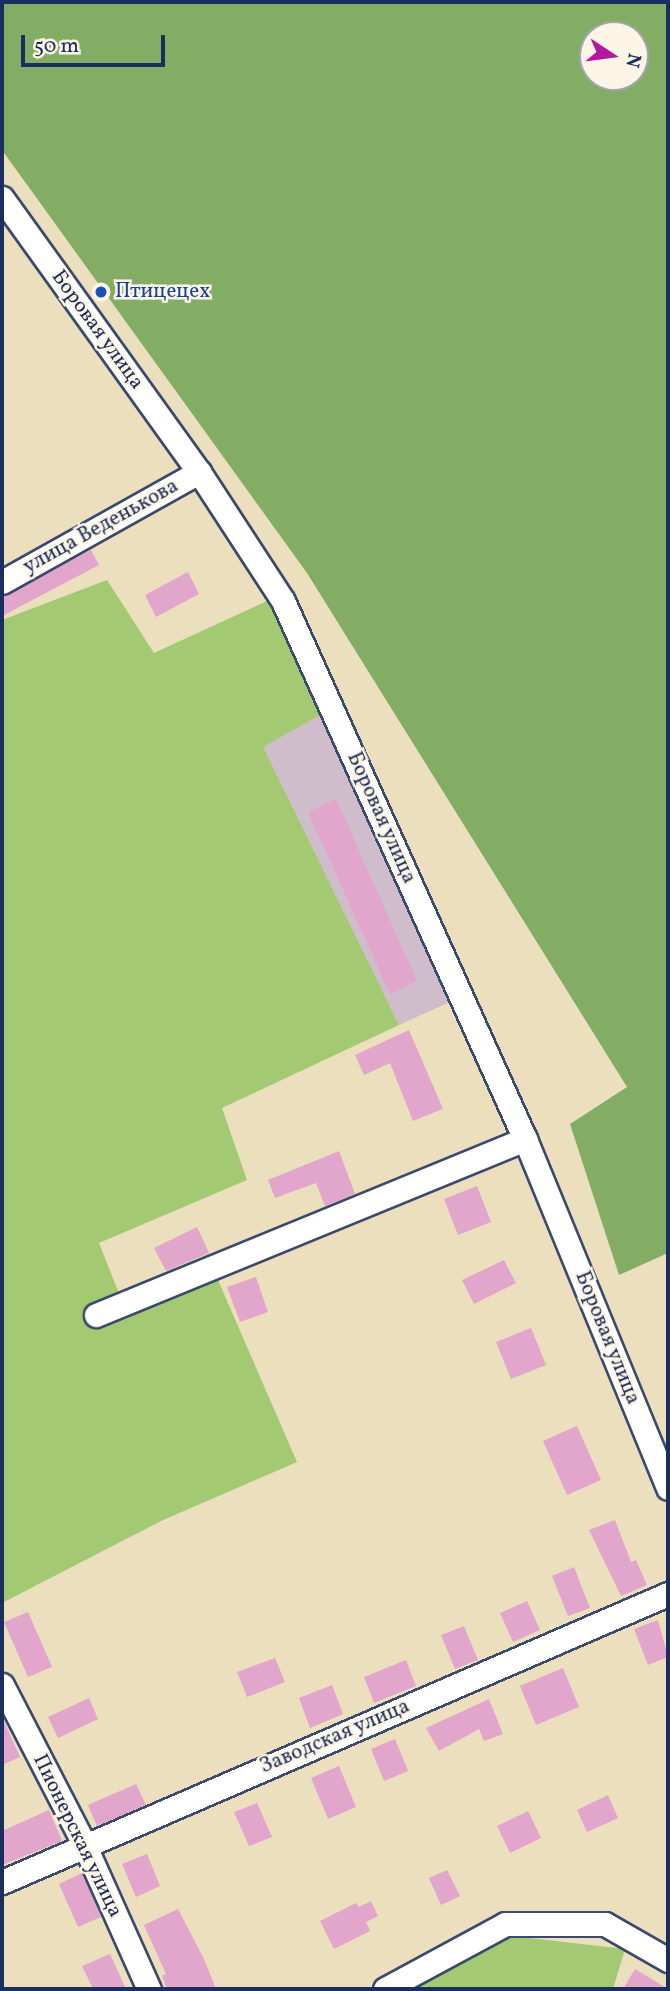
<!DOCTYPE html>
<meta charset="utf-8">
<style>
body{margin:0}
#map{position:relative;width:670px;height:1991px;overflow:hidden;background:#ecdfbd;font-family:Vollkorn,serif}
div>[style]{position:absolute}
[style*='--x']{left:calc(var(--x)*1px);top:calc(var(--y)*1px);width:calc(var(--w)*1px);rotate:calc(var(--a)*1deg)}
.industrial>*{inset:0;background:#d0bdcc}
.green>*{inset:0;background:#a4c973}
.forest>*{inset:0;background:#83ad65}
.building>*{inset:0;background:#e2a5cb}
.roads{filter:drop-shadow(2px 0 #3a496c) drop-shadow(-2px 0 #3a496c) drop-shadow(0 2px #3a496c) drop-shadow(0 -2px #3a496c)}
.street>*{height:23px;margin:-11.5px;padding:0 11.5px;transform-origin:11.5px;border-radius:11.5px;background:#fff}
.dots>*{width:19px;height:19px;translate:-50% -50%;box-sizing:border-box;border:4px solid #fcf5e5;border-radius:50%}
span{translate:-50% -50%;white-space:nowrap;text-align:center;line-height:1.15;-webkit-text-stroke:5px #fcf5e5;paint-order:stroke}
.transit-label{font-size:21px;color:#164399}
.left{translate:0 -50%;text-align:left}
.street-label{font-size:21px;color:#1b2f5e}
.frame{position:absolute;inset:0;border:4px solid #1b2f5e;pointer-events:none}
.north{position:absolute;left:579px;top:21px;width:70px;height:70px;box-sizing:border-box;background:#fcf5e5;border:2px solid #a2a6af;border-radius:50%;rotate:103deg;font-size:19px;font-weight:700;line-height:28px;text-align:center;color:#1b2f5e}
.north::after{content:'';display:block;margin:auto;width:24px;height:32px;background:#b5179e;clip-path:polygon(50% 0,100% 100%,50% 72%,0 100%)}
.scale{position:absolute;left:21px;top:35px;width:144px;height:32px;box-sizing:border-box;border:4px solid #1b2f5e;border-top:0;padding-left:9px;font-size:21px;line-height:24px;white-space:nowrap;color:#1b2f5e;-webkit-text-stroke:5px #fcf5e5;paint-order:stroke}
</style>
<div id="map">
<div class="industrial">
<i style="clip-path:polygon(322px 714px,452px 1001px,399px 1025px,262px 747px)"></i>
</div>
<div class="green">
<i style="clip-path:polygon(107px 580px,154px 653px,269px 600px,322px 714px,263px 747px,399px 1025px,222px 1108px,247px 1180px,99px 1243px,122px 1301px,215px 1273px,297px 1462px,161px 1521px,2px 1603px,2px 620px)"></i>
<i style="clip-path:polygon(503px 1935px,625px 1949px,613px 1989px,410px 1989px)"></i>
</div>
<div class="forest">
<i style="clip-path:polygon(evenodd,2px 2px,668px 2px,668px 1253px,619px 1275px,570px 1124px,627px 1087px,307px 573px,2px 150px,2px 2px,593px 35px,635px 35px,635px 77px,593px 77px,593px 35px)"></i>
</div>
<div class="building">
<i style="clip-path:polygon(91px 550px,99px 565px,2px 616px,2px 596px)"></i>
<i style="clip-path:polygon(188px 572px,199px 594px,156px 617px,145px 595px)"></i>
<i style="clip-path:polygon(336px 799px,417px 981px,390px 994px,308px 812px)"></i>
<i style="clip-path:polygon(409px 1030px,443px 1109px,413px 1121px,390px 1063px,364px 1075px,355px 1055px)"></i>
<i style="clip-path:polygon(339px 1151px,355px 1194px,325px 1206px,316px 1183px,275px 1198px,268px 1180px)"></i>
<i style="clip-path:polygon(477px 1186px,491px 1222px,458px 1235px,444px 1199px)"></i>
<i style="clip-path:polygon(197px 1227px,209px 1253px,166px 1271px,154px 1248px)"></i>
<i style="clip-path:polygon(504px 1260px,516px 1283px,474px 1304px,462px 1280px)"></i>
<i style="clip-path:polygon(256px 1277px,268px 1312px,240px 1322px,227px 1287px)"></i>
<i style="clip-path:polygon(531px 1328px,546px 1365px,511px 1379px,496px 1342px)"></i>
<i style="clip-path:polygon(577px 1426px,601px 1480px,567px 1495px,543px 1441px)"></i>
<i style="clip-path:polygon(615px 1520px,631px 1562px,636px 1560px,647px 1585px,621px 1596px,589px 1530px)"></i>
<i style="clip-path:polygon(574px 1567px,590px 1608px,568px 1616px,552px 1576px)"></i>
<i style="clip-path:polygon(527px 1601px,540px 1630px,513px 1642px,500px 1613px)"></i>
<i style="clip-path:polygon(28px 1612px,52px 1667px,28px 1677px,4px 1622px)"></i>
<i style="clip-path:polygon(658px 1620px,668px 1657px,648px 1665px,634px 1629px)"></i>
<i style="clip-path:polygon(464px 1626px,478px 1660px,455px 1669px,441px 1635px)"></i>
<i style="clip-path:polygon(275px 1658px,285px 1682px,247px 1697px,237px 1672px)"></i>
<i style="clip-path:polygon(406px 1660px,416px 1686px,374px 1703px,364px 1677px)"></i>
<i style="clip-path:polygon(563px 1668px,579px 1707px,536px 1725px,520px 1686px)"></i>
<i style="clip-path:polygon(332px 1685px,343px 1714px,310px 1728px,299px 1698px)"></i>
<i style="clip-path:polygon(89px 1698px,98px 1719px,58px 1738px,48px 1717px)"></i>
<i style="clip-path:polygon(489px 1699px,503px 1734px,484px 1741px,479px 1729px,439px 1751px,426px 1728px)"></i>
<i style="clip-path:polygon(2px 1717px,20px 1757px,2px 1765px)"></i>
<i style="clip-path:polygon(395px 1739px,408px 1771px,384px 1781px,371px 1749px)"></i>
<i style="clip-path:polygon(339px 1766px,356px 1807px,328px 1819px,311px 1778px)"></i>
<i style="clip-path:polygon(136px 1784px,146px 1805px,97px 1826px,88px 1805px)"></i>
<i style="clip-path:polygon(608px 1795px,618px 1818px,587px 1832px,577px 1810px)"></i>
<i style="clip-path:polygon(257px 1803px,272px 1837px,249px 1846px,234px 1812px)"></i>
<i style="clip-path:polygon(49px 1810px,62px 1841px,2px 1865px,2px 1831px)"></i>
<i style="clip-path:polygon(528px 1811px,541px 1838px,510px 1853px,497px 1826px)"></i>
<i style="clip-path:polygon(147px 1854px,160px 1886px,136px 1897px,122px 1864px)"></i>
<i style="clip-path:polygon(447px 1870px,460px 1896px,441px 1905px,429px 1878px)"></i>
<i style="clip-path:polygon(82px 1873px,101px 1917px,78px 1927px,59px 1884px)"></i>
<i style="clip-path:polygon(371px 1901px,378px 1916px,366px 1922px,370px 1931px,334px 1949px,320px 1921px,356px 1903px,359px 1907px)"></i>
<i style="clip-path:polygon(178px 1909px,204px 1959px,216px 1989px,167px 1989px,162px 1976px,166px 1974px,144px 1925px)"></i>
<i style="clip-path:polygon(110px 1954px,126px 1989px,93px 1989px,82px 1966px)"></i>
<i style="clip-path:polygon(635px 1969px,668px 1989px,623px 1989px)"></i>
</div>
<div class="roads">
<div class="street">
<i style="--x:2;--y:198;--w:337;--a:54.3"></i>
<i style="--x:199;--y:472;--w:154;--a:56.9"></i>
<i style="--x:283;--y:601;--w:590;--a:65.78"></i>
<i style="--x:525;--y:1139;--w:377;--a:67.7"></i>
<i style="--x:2;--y:582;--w:226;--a:-29.2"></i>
<i style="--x:96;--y:1315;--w:464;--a:-22.3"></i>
<i style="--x:2;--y:1685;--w:179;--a:62.7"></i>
<i style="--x:84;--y:1844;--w:159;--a:65.9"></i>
<i style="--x:2;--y:1882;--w:726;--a:-23.39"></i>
<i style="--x:385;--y:1989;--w:136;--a:-28.4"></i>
<i style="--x:505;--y:1924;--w:100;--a:0"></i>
<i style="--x:605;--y:1924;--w:73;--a:29.7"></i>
</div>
</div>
<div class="dots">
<i style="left:101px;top:292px;background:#1a4fb4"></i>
</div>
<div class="transit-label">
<span class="left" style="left:115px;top:292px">Птицецех</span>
</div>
<div class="street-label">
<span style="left:97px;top:330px;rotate:54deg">Боровая улица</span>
<span style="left:101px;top:527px;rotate:-29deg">улица Веденькова</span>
<span style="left:381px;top:818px;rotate:66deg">Боровая улица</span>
<span style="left:607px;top:1338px;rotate:68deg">Боровая улица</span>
<span style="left:335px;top:1737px;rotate:-23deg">Заводская улица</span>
<span style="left:77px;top:1836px;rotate:64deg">Пионерская улица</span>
</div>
<div class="frame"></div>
<div class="north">N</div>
<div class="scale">50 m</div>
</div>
